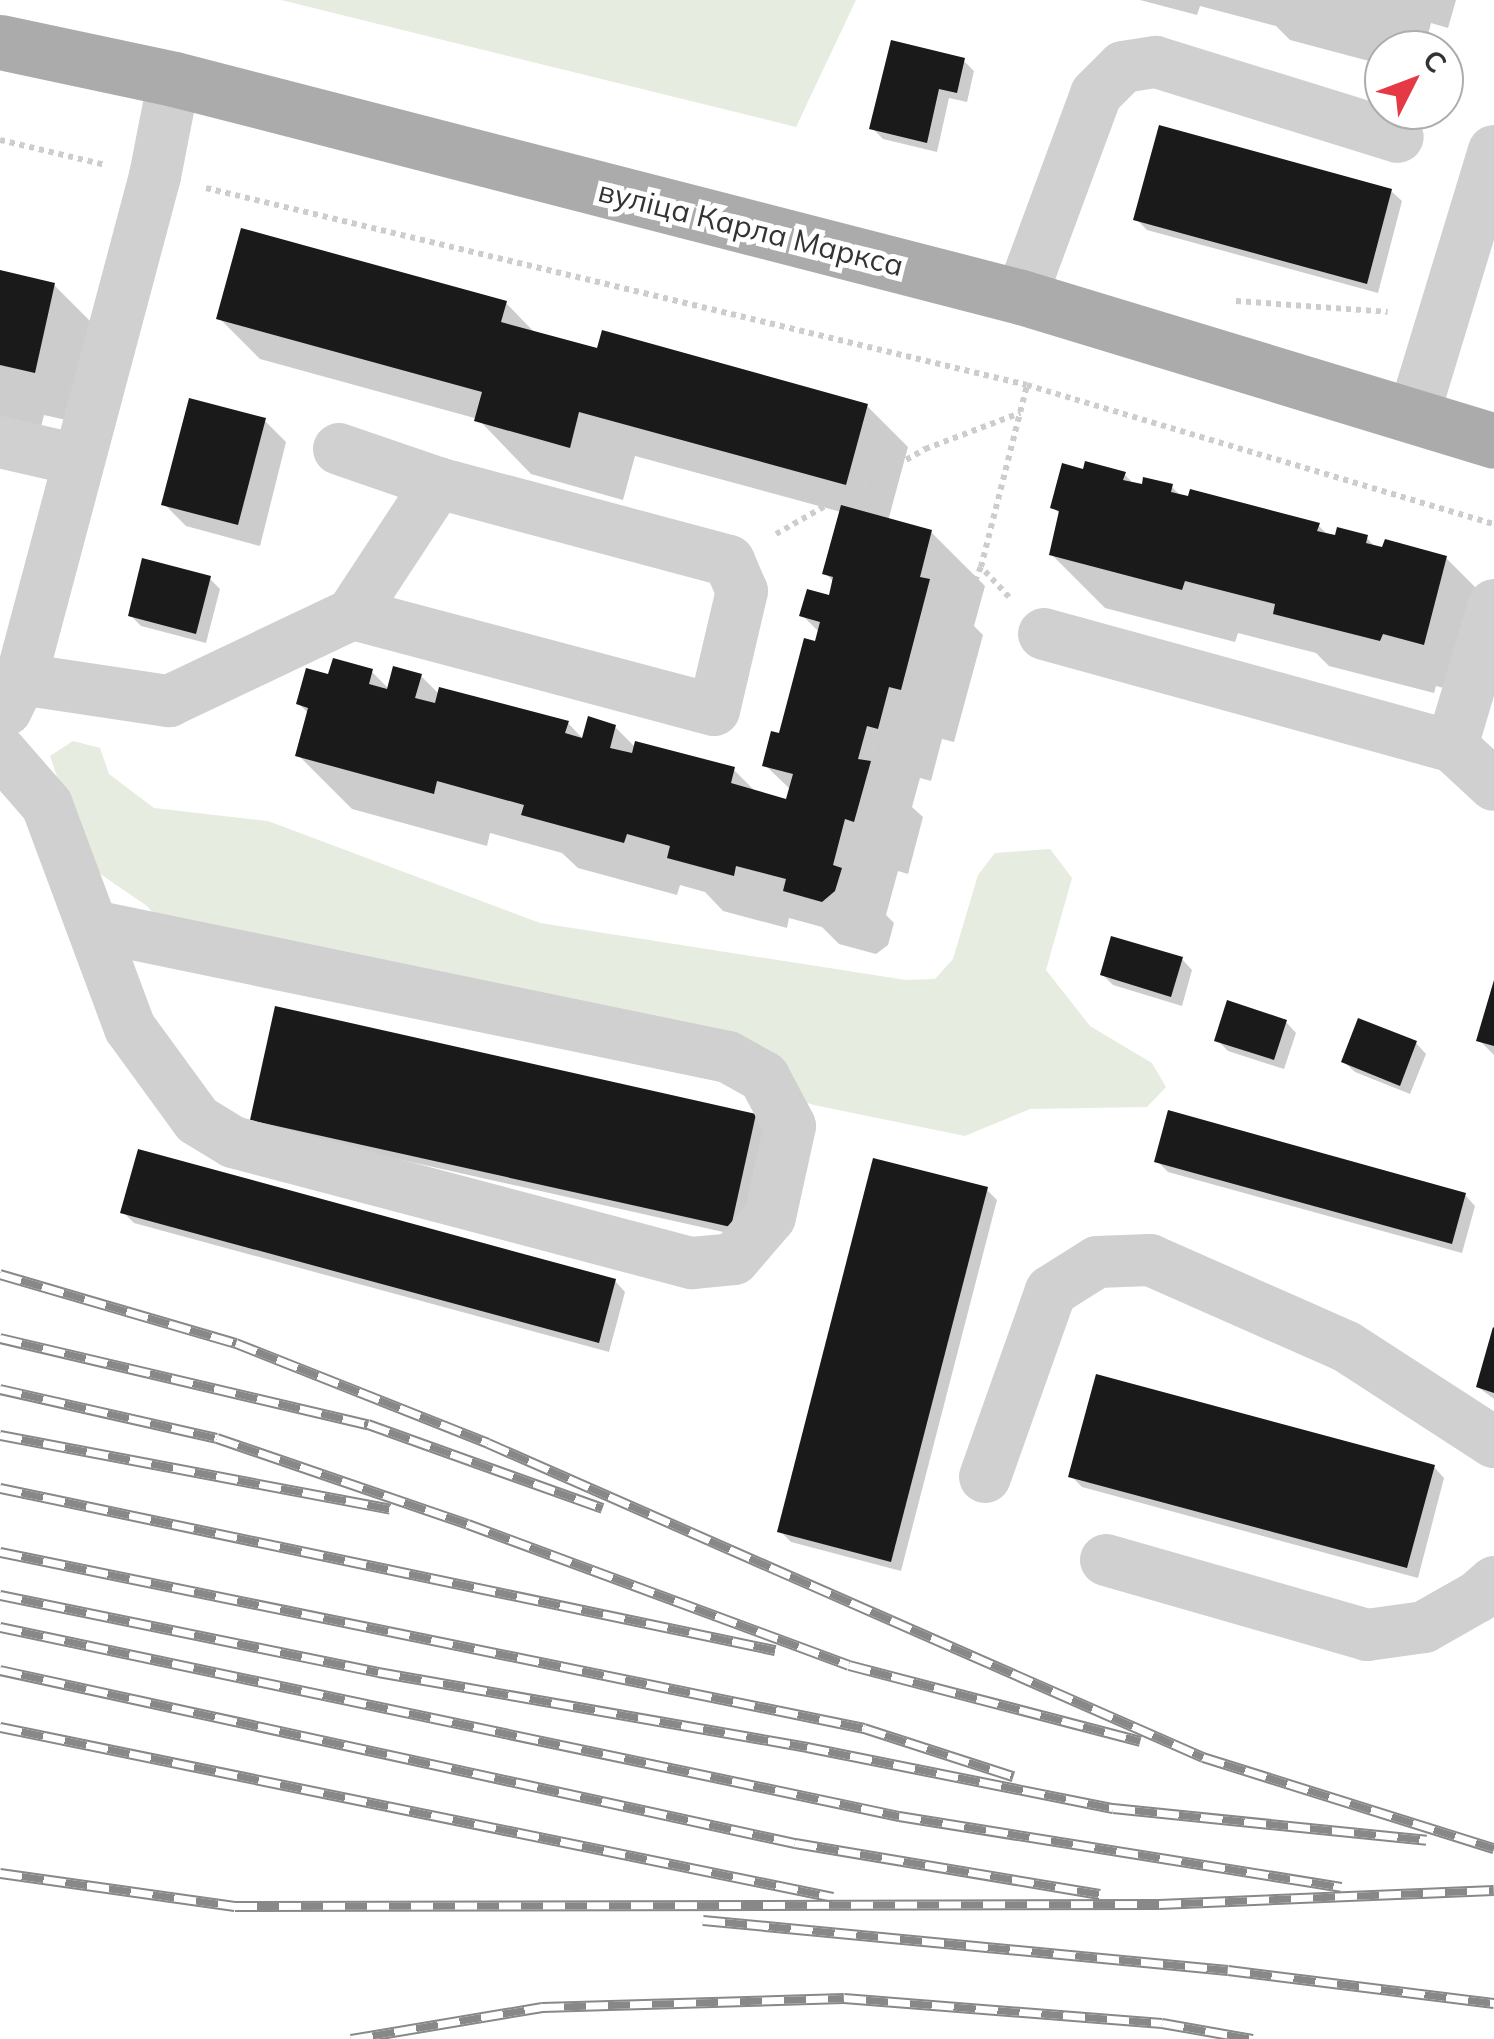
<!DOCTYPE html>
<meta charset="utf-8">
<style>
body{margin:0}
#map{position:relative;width:1494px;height:2039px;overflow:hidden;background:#fff;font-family:Mulish,sans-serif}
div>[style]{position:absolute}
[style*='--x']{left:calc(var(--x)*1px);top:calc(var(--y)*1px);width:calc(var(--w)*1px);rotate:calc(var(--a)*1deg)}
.green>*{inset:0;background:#e6ecdf}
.shadow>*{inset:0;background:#0003}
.building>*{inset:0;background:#1a1a1a}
.path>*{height:6px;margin-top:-3px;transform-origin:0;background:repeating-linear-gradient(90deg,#cdcdcd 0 5px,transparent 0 10px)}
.minor>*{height:52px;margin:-26px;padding:0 26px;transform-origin:26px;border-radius:26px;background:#d0d0d0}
.major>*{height:55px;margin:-27.5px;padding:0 27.5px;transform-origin:27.5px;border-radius:27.5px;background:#ababab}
.rail>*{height:11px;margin-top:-5.5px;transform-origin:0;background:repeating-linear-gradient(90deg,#fff 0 22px,#888 0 44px);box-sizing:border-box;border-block:2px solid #888}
span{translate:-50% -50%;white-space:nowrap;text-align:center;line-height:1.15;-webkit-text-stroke:10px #fff;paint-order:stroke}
.street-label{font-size:30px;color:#333}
.north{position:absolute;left:1364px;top:30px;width:100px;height:100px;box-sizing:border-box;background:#fff;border:2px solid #adadad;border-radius:50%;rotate:48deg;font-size:28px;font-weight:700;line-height:40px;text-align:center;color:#333}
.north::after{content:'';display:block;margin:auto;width:35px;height:45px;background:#e63946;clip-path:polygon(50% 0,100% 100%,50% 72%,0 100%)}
</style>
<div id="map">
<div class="green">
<i style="clip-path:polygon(281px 0,856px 0,796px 127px)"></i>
<i style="clip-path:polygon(73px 741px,100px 748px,109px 774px,154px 808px,268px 821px,540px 923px,906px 980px,935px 979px,953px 959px,978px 875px,995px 853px,1050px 849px,1072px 878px,1046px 970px,1090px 1026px,1152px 1063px,1166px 1087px,1147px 1107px,1030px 1109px,965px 1136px,814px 1105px,546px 1023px,166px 928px,147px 906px,87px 865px,50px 756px)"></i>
</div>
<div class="shadow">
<i style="clip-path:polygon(1140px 0,1456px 0,1448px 28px,1431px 23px,1424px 50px,1384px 50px,1384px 65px,1290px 40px,1276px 26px,1200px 6px,1197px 15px)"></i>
<i style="clip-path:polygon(963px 60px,974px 71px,967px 102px,949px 98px,937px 152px,883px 139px,872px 128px)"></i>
<i style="clip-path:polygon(1391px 191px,1402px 201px,1378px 293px,1147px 230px,1136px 219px)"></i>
<i style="clip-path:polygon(0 273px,54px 285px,108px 339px,88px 425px,44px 415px,40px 431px,0 422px)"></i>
<i style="clip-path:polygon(506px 303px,537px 335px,867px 406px,908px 447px,888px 521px,931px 532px,985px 586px,974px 626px,983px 635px,954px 742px,942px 739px,931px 781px,920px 778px,912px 807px,923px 817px,908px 874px,898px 871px,886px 915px,894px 923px,888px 945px,876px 954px,839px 944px,822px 927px,789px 918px,787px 928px,723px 911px,705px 892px,680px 885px,677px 895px,578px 868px,562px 853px,490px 833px,487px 846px,352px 809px,298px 755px,309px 714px,299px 704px,330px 677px,372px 672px,390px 690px,421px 676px,440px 695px,568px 723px,584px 740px,615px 727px,636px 748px,734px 770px,757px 793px,788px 802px,791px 790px,765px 765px,817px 644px,820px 633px,802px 615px,831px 598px,835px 583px,825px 573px,841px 512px,635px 456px,623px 500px,531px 474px,478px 419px,260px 359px,219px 318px)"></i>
<i style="clip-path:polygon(264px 420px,286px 442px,260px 546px,186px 526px,164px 504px)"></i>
<i style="clip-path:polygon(1084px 472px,1124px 474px,1136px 486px,1172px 487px,1183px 498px,1318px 525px,1330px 537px,1366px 537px,1377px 549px,1446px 558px,1494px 606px,1477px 697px,1436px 686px,1434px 693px,1329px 666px,1316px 653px,1238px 633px,1235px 642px,1105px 608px,1051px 554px,1061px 515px,1053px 507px)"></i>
<i style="clip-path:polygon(209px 578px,220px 589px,206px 643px,141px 626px,130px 615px)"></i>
<i style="clip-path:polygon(1182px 959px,1192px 970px,1182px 1006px,1113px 985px,1103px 975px)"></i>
<i style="clip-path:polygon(1494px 985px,1494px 1055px,1479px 1040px)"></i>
<i style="clip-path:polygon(1286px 1022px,1296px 1033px,1284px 1069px,1228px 1051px,1217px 1040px)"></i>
<i style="clip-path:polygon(1416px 1043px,1426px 1054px,1410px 1094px,1355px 1072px,1344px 1062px)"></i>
<i style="clip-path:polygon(755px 1116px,765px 1127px,741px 1236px,264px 1129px,253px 1119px)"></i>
<i style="clip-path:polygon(1157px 1161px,1465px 1195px,1475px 1206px,1462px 1253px,1168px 1172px)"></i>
<i style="clip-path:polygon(986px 1189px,997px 1200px,901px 1571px,791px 1542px,780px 1531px)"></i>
<i style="clip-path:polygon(123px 1212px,615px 1281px,625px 1292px,609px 1352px,134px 1223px)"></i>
<i style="clip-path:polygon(1494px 1333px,1494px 1399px,1478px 1387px)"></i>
<i style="clip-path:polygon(1434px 1467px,1444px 1478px,1418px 1578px,1082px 1487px,1071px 1476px)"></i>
</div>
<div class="building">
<i style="clip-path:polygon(891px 40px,965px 58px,957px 93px,939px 89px,927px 143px,869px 129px)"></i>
<i style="clip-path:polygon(1159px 125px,1392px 189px,1367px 284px,1133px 220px)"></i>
<i style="clip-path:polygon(241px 228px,507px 301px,501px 322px,597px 348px,602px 330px,868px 404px,846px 485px,579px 412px,570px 448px,474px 421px,482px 392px,216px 319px)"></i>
<i style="clip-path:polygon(0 270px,55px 283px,35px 373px,0 365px)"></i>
<i style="clip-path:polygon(189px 398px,266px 418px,238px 525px,161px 505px)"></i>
<i style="clip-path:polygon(1085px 461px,1126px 472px,1123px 480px,1142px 484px,1143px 477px,1173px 484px,1171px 492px,1188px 496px,1190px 489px,1320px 523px,1317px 531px,1335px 535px,1337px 527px,1368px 535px,1366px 543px,1382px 547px,1385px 539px,1447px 556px,1424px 645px,1383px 634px,1380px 641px,1273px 614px,1275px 604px,1185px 581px,1182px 590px,1049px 555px,1059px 511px,1050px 508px,1062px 463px,1083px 469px)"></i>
<i style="clip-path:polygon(841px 505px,932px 530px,920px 577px,930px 579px,901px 690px,889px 687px,878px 729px,867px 726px,858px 759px,871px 761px,854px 822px,845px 819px,833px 865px,842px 868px,835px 891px,822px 902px,783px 891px,786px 879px,736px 866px,734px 876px,667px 858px,670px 846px,627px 834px,624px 843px,521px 815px,524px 805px,437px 781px,434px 794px,295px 756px,308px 708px,296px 704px,306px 668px,328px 674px,333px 658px,373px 669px,369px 684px,387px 689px,393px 666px,422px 674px,415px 698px,435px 703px,439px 687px,569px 721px,565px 733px,582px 738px,588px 716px,616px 725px,610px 748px,632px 753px,635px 741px,735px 767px,731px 783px,786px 799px,793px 774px,762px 766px,771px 731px,779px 733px,804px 638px,815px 641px,820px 622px,799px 616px,807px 589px,829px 595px,833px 577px,822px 574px)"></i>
<i style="clip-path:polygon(142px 558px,211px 576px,196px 634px,128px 616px)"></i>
<i style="clip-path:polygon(1111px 936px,1183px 957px,1171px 997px,1100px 975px)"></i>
<i style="clip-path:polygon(1494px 980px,1494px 1046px,1476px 1041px)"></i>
<i style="clip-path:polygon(1227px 1000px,1287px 1020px,1274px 1060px,1214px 1041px)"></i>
<i style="clip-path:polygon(275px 1006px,756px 1114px,731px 1227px,250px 1120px)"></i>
<i style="clip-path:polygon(1358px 1018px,1417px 1041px,1400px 1086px,1341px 1062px)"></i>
<i style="clip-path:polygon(1168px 1110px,1466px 1193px,1452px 1244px,1154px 1162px)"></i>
<i style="clip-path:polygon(138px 1149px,616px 1279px,599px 1343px,120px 1213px)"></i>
<i style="clip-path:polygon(873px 1158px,988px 1187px,891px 1562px,777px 1532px)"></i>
<i style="clip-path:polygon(1493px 1327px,1494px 1328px,1494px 1393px,1476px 1387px)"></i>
<i style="clip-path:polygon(1096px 1374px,1435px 1465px,1407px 1568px,1068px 1477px)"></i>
</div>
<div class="path">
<i style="--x:0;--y:140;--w:109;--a:13.3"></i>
<i style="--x:206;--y:188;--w:844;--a:13.49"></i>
<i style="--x:1027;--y:385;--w:487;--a:16.6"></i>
<i style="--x:1236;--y:301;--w:152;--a:4.1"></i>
<i style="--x:776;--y:534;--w:172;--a:-29.7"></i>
<i style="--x:925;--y:449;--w:102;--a:-20.8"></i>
<i style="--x:1009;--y:597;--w:41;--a:-133"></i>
<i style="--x:981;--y:567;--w:188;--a:-75.8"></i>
<i style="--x:862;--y:746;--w:40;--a:14.4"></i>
<i style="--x:901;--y:756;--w:205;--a:-67.1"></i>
</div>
<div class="minor">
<i style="--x:1021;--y:297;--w:216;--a:-69.7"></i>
<i style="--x:1096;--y:94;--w:38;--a:-45"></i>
<i style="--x:1123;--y:67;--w:33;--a:-9"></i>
<i style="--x:1156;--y:62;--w:253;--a:17.2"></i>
<i style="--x:1413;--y:417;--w:278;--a:-73.1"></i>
<i style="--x:0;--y:442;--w:80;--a:13"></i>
<i style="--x:339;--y:449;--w:105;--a:19"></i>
<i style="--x:1494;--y:605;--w:147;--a:106.6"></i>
<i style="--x:1452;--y:746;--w:57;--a:42.9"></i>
<i style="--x:1044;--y:634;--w:423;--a:15.4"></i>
<i style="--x:21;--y:679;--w:150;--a:8.5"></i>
<i style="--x:169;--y:701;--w:203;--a:-25.4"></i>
<i style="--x:352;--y:614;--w:157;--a:-56.7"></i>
<i style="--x:438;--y:483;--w:301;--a:15"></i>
<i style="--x:729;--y:561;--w:33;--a:67"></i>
<i style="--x:742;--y:591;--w:122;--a:103.2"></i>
<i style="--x:714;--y:710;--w:375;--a:-165.1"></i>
<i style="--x:6;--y:710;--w:34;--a:-64"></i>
<i style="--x:21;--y:679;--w:521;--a:-75.08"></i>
<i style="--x:155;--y:176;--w:99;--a:-78.9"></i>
<i style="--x:0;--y:751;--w:72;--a:49"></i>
<i style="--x:47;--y:805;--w:238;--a:69.6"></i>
<i style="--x:130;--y:1028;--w:114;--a:53.9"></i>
<i style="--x:197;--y:1120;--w:42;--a:31.4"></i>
<i style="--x:233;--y:1142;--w:475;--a:14.8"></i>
<i style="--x:692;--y:1263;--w:42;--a:-5.4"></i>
<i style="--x:734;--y:1259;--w:55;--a:-49.4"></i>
<i style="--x:770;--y:1217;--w:93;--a:-77.6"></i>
<i style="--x:790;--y:1126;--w:55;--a:-118"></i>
<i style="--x:764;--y:1077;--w:41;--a:-150.9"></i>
<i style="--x:728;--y:1057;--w:647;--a:-168.33"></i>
<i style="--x:985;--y:1477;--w:197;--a:-70.5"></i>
<i style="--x:1051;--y:1291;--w:54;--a:-32.2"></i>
<i style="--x:1097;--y:1262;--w:53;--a:-2.2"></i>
<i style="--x:1150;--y:1260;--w:215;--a:23.8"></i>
<i style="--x:1347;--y:1347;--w:175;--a:32.9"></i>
<i style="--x:1106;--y:1560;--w:272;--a:16"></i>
<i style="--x:1367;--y:1635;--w:58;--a:-8"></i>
<i style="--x:1424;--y:1627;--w:61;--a:-29.5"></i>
<i style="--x:1477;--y:1597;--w:23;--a:-41"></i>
</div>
<div class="major">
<i style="--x:0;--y:42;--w:178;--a:12"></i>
<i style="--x:174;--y:79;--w:875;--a:14.43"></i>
<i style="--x:1021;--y:297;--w:494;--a:16.9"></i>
</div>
<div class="rail">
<i style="--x:0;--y:1274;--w:246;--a:16.3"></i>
<i style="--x:236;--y:1343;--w:271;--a:21.6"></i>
<i style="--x:488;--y:1443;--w:781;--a:23.71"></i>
<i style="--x:1203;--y:1757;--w:305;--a:17.4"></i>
<i style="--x:0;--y:1338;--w:378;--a:13.2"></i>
<i style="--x:368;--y:1424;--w:249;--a:19.7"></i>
<i style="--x:0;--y:1389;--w:222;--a:12.7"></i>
<i style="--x:217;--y:1438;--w:265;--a:18.9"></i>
<i style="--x:468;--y:1524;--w:406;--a:20.3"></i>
<i style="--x:849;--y:1665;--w:301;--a:14.6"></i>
<i style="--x:0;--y:1435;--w:397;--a:10.7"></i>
<i style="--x:0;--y:1488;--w:792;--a:11.81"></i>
<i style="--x:0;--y:1552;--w:882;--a:11.51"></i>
<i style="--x:864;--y:1728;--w:157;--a:17.9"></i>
<i style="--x:0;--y:1595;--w:386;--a:11.5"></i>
<i style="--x:378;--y:1672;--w:436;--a:9.9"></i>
<i style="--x:807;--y:1747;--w:312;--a:11.3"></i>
<i style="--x:1113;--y:1808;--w:315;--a:5.8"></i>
<i style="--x:0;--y:1627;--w:919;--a:11.87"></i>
<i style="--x:899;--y:1816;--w:448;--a:9.1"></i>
<i style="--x:0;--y:1670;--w:814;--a:12.28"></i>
<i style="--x:795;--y:1843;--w:309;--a:9.5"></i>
<i style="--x:0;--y:1727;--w:850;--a:11.53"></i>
<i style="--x:0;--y:1873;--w:237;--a:8"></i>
<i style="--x:235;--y:1906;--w:924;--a:-0.12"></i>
<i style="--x:1159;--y:1904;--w:335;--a:-2.4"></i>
<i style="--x:703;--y:1920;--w:527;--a:5.44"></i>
<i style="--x:1228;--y:1970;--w:268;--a:7.1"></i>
<i style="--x:351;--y:2039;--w:194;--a:-9.5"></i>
<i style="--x:542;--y:2007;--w:302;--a:-1.7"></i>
<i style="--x:844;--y:1998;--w:319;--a:4.5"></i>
<i style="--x:1162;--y:2023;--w:92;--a:10"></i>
</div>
<div class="street-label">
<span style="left:751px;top:228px;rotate:14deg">вуліца Карла Маркса</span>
</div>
<div class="north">С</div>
</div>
